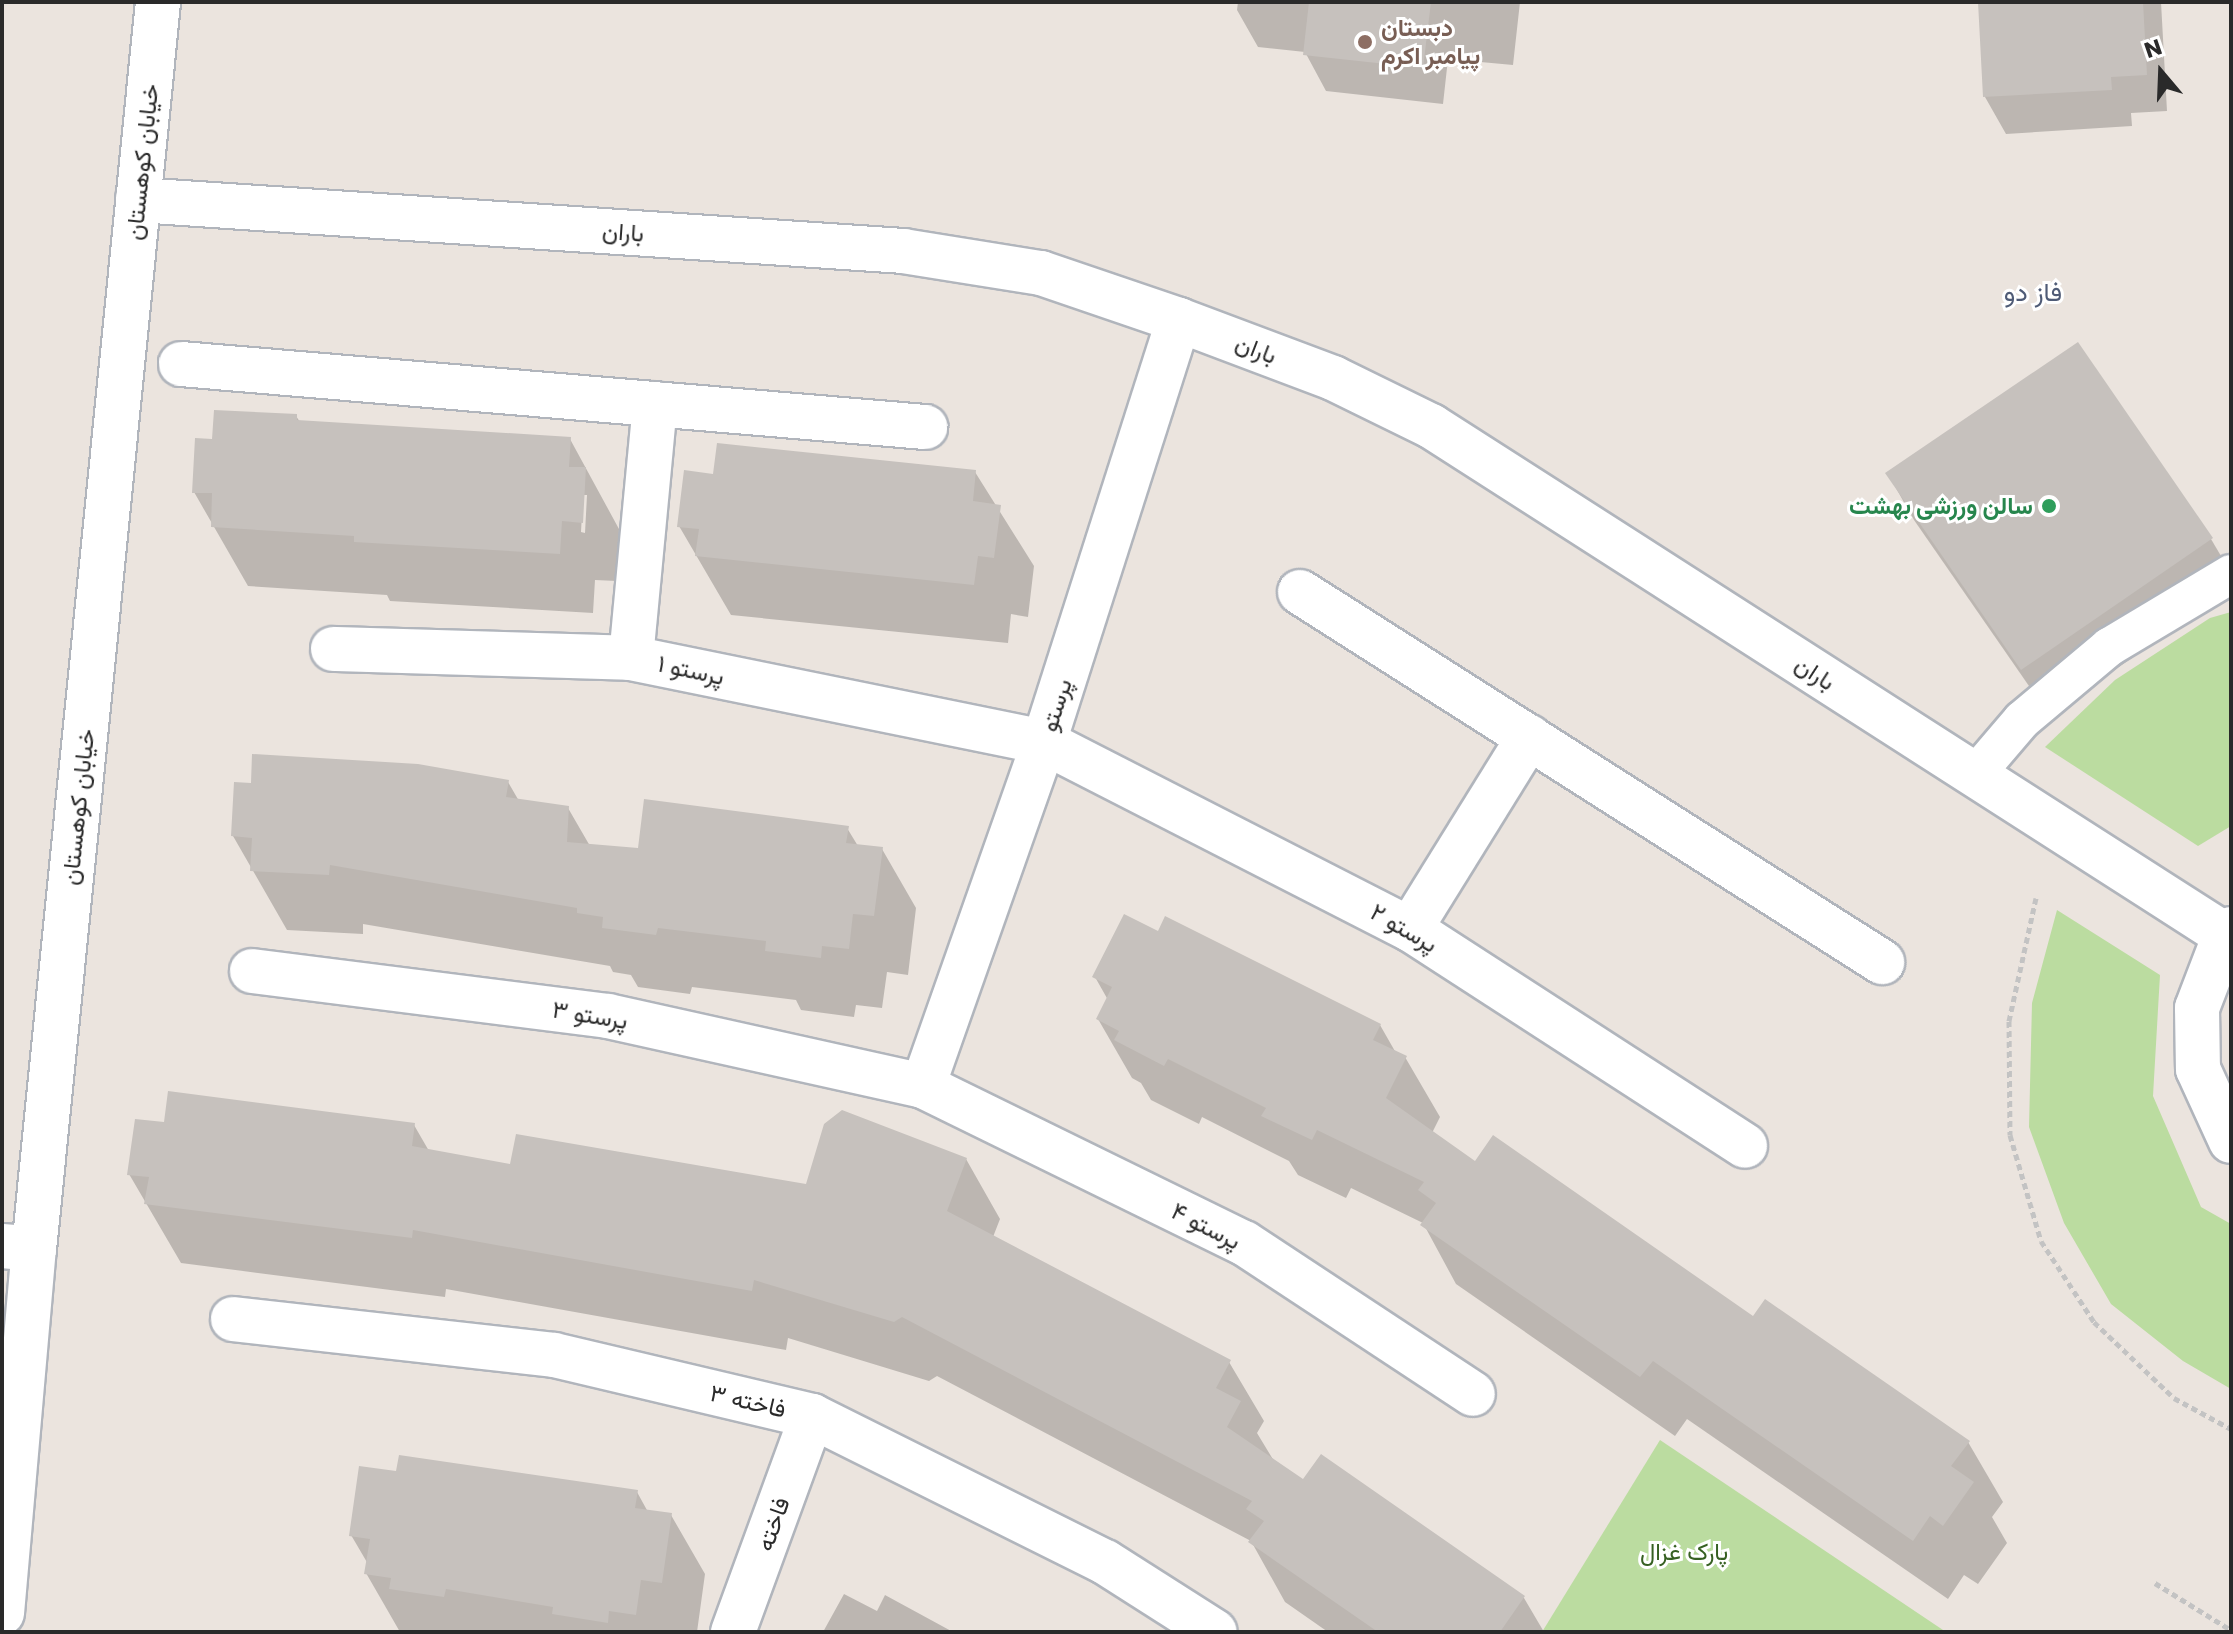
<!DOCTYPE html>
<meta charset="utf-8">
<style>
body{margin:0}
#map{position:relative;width:2233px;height:1634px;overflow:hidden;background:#ebe4de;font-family:Poppins,Vazirmatn,sans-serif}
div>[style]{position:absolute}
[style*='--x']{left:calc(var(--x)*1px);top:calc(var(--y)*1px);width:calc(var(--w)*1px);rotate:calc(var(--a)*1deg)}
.green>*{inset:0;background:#bbdca0}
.shadow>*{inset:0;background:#0003}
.building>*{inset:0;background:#c6c1bd}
.path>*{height:5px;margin-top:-2.5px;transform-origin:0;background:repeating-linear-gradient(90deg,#c3c3c3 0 6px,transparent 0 10px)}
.roads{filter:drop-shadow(2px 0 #b1b5bc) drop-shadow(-2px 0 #b1b5bc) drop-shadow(0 2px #b1b5bc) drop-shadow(0 -2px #b1b5bc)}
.lane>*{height:38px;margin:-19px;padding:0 19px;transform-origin:19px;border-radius:19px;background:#fff}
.street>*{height:44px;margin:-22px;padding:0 22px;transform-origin:22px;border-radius:22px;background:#fff}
.secondary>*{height:44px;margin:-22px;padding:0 22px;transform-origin:22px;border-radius:22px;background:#fff}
.dots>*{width:22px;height:22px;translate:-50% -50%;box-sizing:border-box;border:4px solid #fff;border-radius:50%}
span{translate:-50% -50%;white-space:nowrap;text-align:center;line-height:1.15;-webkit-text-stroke:6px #fff;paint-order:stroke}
.education-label{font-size:24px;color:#785e54;font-weight:700}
.left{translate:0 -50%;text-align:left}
.street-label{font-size:24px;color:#2a2a2a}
.leisure-label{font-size:24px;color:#27864d;font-weight:700}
.right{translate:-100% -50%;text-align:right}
.park-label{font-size:24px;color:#366022}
.neighbourhood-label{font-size:26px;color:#4f5b76}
.frame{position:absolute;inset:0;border:4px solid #2a2a2a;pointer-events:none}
.north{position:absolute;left:2121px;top:32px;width:80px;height:80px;-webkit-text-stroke:6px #fff;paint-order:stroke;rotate:341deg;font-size:22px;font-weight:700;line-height:32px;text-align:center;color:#2a2a2a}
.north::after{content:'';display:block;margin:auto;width:28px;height:36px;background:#2a2a2a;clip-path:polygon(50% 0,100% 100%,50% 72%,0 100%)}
</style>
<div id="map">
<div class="green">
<i style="clip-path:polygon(2231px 612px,2231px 826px,2198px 846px,2045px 747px,2115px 680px,2210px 618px)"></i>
<i style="clip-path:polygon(2057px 910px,2160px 975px,2153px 1096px,2201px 1207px,2231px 1224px,2231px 1389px,2183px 1361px,2111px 1304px,2064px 1223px,2029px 1127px,2032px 1003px)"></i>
<i style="clip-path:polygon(1660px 1440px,1946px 1632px,1542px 1632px)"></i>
</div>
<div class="shadow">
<i style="clip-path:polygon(1238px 2px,1520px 2px,1513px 65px,1448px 59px,1443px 104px,1326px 91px,1305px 52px,1258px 47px,1237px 10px)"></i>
<i style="clip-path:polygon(1980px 2px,2161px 2px,2167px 111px,2131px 113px,2132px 126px,2006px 134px,1985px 97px)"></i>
<i style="clip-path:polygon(2077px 344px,2211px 539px,2231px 573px,2231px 590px,2049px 715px,1914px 520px,1888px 474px)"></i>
<i style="clip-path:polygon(evenodd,296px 416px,300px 422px,570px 439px,619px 529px,617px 581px,595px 580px,593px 613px,390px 601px,387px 595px,248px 586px,194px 492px,214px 441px,296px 416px,583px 495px,587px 495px,585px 533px,581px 532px,583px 495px)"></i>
<i style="clip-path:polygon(975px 472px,1034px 566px,1028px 617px,1011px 614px,1008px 643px,731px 615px,679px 526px,714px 476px)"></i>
<i style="clip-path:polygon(508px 782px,519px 801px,568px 808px,590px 846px,640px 850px,847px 828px,858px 846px,882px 849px,916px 908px,908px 975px,887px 972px,882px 1008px,856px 1005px,854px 1017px,801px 1010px,796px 1000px,692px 987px,690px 994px,638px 987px,631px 975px,613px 972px,610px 966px,363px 924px,363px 934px,287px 930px,233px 836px)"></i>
<i style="clip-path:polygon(1095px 977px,1380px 1025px,1396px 1053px,1405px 1057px,1440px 1117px,1432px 1133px,1475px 1164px,1968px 1442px,2003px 1502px,1992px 1517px,2007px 1543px,1978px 1584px,1964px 1575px,1948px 1599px,1687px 1419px,1675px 1436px,1456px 1284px,1423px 1223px,1351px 1188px,1346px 1198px,1298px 1175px,1289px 1161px,1202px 1117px,1199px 1124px,1151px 1100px,1141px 1083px,1132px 1078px,1098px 1019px,1108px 1000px)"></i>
<i style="clip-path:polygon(166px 1124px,414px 1125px,429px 1151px,512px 1167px,808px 1186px,966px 1159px,1000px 1219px,993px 1237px,1229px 1362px,1264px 1421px,1257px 1433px,1274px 1461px,1304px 1482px,1524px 1598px,1544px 1632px,1328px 1632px,1285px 1602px,1251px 1541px,937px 1376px,929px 1381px,788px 1338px,786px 1350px,446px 1289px,445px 1297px,181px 1263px,129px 1174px)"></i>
<i style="clip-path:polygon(637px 1492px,648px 1512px,671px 1515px,705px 1574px,697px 1632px,400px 1632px,366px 1573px,368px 1564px,351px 1535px)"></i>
<i style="clip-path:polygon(844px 1594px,877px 1611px,885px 1595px,953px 1632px,823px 1632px)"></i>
</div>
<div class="building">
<i style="clip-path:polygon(1309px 2px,1431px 2px,1423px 68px,1303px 55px)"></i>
<i style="clip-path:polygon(1978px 2px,2143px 2px,2147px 75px,2111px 77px,2112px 90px,1983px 97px)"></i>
<i style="clip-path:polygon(2078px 342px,2213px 538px,2021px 670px,1885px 473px)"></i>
<i style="clip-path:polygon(214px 410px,297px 414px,297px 420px,571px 437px,569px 467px,586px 467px,583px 523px,562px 521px,560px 554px,354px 542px,354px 536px,211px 527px,212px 493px,192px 493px,195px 438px,212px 439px)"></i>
<i style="clip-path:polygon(717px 443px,976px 470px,973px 501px,1001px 505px,994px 558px,978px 556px,974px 585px,695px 556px,699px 529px,677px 527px,684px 470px,713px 474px)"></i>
<i style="clip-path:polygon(252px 754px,418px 764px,509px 780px,506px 797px,569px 806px,567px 842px,638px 848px,644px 799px,849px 826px,846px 843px,883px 847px,874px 916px,853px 914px,849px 949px,822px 946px,821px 958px,765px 951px,766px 941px,658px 928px,656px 935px,602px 928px,603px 917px,577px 913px,577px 908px,330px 865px,329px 875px,250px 871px,252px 838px,231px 836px,234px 782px,251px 783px)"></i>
<i style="clip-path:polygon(1124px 914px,1158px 931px,1165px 916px,1381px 1024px,1373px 1040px,1407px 1056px,1386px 1098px,1475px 1161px,1493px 1135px,1753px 1316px,1765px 1299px,1970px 1441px,1951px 1466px,1974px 1482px,1943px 1526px,1930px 1516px,1913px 1541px,1653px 1361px,1640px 1377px,1420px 1225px,1436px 1203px,1418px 1190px,1424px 1182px,1317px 1130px,1312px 1140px,1261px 1116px,1266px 1108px,1168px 1059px,1164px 1066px,1114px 1040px,1119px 1031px,1096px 1019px,1112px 987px,1092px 977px)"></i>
<i style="clip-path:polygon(168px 1091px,415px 1123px,412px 1146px,510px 1164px,516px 1134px,806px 1184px,824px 1124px,842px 1110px,967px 1158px,947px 1211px,1231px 1360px,1216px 1388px,1241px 1401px,1227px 1427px,1303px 1479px,1321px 1454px,1525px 1596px,1500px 1632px,1378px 1632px,1248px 1542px,1264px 1521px,1246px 1509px,1252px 1501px,902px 1317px,894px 1322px,754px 1280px,752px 1291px,413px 1230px,412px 1238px,144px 1204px,149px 1177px,127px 1175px,135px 1119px,164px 1122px)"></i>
<i style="clip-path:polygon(399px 1455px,638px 1490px,635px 1508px,672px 1513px,662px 1583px,641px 1580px,636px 1615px,609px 1611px,608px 1623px,552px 1614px,553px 1607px,446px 1589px,444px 1597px,389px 1589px,391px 1578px,364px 1574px,370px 1539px,349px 1536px,359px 1466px,396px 1471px)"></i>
</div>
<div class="path">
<i style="--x:2036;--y:898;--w:126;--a:102.4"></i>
<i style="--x:2009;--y:1021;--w:114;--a:89.5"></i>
<i style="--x:2010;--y:1135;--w:110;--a:73.7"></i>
<i style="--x:2041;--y:1241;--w:97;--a:56.8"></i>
<i style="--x:2094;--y:1322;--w:110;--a:43.5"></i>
<i style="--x:2174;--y:1398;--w:65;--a:28.5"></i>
<i style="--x:2155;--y:1583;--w:89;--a:31.7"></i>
</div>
<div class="roads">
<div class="lane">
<i style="--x:1975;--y:775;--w:72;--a:-49.5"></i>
<i style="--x:2022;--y:720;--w:114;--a:-40"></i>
<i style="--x:2109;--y:647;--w:142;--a:-30.9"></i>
</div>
<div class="street">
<i style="--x:181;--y:364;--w:747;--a:4.84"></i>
<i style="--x:1300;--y:592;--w:690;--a:32.45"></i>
<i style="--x:333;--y:649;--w:298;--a:1.7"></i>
<i style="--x:631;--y:658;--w:421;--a:11.5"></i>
<i style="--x:1044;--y:742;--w:411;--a:27.1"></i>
<i style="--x:1410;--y:929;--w:399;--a:32.9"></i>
<i style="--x:631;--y:658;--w:255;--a:-84.6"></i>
<i style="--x:1410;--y:929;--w:226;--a:-58.2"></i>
<i style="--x:252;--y:971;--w:359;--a:7.2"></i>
<i style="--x:608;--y:1016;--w:323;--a:12.5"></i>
<i style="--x:923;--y:1086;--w:357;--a:26.1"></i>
<i style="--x:1244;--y:1243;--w:274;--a:33.4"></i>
<i style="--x:923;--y:1086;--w:365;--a:-70.6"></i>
<i style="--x:1044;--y:742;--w:443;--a:-72.3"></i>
<i style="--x:2;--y:1246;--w:32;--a:5"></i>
<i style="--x:233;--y:1319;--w:323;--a:6.4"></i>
<i style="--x:554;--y:1355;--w:265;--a:13.3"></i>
<i style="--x:812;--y:1416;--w:327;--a:26.5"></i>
<i style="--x:1105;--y:1562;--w:130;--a:32.5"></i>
<i style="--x:733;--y:1632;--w:230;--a:-69.9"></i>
</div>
<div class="secondary">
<i style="--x:138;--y:200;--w:767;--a:3.81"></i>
<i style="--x:903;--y:251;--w:140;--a:9.1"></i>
<i style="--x:1041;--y:273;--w:146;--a:18.8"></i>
<i style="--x:1179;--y:320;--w:165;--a:20.6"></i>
<i style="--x:1333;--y:378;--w:109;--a:26.1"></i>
<i style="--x:1431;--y:426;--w:943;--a:32.66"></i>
<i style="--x:2231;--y:929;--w:8;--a:135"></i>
<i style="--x:2225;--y:935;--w:78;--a:111"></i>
<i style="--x:2197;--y:1008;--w:61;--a:89.1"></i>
<i style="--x:2198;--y:1069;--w:79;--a:65.4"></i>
<i style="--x:2;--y:1613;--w:365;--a:-85"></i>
<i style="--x:34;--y:1249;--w:1253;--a:-84.32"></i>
</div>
</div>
<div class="dots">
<i style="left:1365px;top:42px;background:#8d6e63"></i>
<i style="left:2049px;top:506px;background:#2e9e5b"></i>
</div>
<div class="education-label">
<span class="left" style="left:1381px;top:42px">دبستان<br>پیامبر اکرم</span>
</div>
<div class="street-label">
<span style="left:142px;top:162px;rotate:-84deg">خیابان کوهستان</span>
<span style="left:623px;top:232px;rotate:4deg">باران</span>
<span style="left:1256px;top:349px;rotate:21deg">باران</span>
<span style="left:691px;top:670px;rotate:12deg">پرستو ۱</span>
<span style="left:1815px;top:673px;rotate:33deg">باران</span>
<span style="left:1056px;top:705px;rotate:-72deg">پرستو</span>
<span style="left:78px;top:807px;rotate:-84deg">خیابان کوهستان</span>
<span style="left:1404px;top:928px;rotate:30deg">پرستو ۲</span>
<span style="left:590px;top:1015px;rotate:9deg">پرستو ۳</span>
<span style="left:1206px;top:1226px;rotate:27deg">پرستو ۴</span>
<span style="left:748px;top:1401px;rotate:13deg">فاخته ۳</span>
<span style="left:773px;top:1524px;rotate:-70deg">فاخته</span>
</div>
<div class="leisure-label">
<span class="right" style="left:2033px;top:506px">سالن ورزشی بهشت</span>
</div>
<div class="park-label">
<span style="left:1684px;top:1552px">پارک غزال</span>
</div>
<div class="neighbourhood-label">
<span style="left:2033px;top:293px">فاز دو</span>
</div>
<div class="frame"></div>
<div class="north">N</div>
</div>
